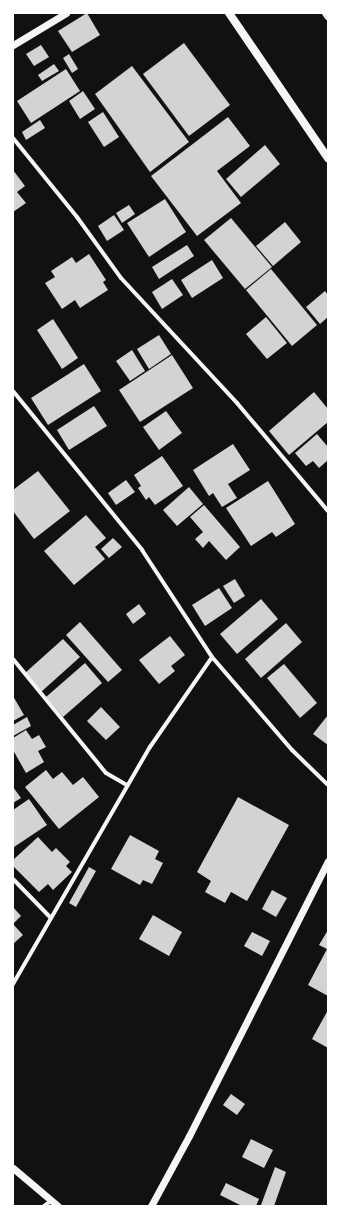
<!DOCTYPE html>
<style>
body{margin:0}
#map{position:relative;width:341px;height:1219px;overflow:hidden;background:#111;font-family:"Archivo Narrow",sans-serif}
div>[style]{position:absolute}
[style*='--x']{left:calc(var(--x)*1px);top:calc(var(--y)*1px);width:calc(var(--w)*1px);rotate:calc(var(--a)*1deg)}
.building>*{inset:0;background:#d3d3d3}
.minor>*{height:4px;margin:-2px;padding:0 2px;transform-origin:2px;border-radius:2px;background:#f5f5f5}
.tertiary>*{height:7px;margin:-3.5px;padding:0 3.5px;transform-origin:3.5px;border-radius:3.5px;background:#f5f5f5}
.secondary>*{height:8px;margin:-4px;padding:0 4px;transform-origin:4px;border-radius:4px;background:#f5f5f5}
span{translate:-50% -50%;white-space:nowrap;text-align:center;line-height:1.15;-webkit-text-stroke:3px #fff;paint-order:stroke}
.frame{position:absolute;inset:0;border:14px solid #fff;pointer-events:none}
</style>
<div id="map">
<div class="building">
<i style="clip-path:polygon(87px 13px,100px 35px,72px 52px,58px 31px)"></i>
<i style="clip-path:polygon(184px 43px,230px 105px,189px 136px,143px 74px)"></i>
<i style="clip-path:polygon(41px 45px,49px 57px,34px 66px,26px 54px)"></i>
<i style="clip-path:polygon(69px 54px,78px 69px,72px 73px,63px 58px)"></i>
<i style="clip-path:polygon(54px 64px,59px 71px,42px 81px,38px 75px)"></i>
<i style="clip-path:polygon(132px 66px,189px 142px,150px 172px,95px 94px)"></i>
<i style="clip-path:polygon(66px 69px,80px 91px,31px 123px,17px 101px)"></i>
<i style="clip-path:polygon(83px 91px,95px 109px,80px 119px,69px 101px)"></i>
<i style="clip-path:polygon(103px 112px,119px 137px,104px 147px,88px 122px)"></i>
<i style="clip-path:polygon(228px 117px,250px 146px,217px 171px,241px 203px,197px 236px,151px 176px)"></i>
<i style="clip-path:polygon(40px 120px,45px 128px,26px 140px,22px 132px)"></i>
<i style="clip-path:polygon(265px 145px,280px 164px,241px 197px,226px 179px)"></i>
<i style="clip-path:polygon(13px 170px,25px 186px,17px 192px,26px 203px,13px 212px)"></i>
<i style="clip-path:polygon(165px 199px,186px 232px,149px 257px,127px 223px)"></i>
<i style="clip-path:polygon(129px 205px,135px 214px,122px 223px,116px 213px)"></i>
<i style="clip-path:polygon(114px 215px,124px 230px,107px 241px,98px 226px)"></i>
<i style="clip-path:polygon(231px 218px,272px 267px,245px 289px,204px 240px)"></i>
<i style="clip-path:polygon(285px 222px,301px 242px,273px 266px,256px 246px)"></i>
<i style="clip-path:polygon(187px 245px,194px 256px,159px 279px,152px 267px)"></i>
<i style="clip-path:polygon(89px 254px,106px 280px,103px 282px,108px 290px,80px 308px,75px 300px,62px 309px,45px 283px,55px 277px,51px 271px,72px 257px,76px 263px)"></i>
<i style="clip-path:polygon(212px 260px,223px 278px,192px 298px,181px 280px)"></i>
<i style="clip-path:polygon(271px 269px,317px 325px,292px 346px,246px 290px)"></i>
<i style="clip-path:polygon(172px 279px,183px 295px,162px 309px,152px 292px)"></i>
<i style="clip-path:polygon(325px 291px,328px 295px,328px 317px,320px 324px,306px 307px)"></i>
<i style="clip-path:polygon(266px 317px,287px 343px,267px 359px,246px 334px)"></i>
<i style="clip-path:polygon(53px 319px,78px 358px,62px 369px,37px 330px)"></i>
<i style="clip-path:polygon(159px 335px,171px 354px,149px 369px,137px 349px)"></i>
<i style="clip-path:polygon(132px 350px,145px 371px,130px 381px,116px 361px)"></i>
<i style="clip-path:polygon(172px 355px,193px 388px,140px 422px,119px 390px)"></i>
<i style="clip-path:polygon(84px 364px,101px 391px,48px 425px,31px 398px)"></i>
<i style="clip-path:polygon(314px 392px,328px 409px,328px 422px,289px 455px,269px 431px)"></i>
<i style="clip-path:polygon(94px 406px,107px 426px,69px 450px,57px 430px)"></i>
<i style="clip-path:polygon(166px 411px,182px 433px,159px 450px,143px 427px)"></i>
<i style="clip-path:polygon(317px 434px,328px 447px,328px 460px,319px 468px,313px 461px,306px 466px,295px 453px)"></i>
<i style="clip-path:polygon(233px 444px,250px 470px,228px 484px,237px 498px,222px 507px,213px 493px,209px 496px,193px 470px)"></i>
<i style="clip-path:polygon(162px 456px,183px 486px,155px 505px,149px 497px,146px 500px,138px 488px,141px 486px,134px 475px)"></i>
<i style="clip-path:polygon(38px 471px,70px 511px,34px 539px,13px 511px,13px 490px)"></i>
<i style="clip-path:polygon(126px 480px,135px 492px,116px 505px,108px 493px)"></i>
<i style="clip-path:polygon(268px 481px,295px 524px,276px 537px,272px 532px,251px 546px,226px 508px)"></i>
<i style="clip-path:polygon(189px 487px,203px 504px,177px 526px,163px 510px)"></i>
<i style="clip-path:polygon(204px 505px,240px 547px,226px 560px,209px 541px,203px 548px,195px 539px,203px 532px,190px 517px)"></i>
<i style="clip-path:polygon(86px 515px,106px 538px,95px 547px,105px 559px,74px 585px,44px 551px)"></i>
<i style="clip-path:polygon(113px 538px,122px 547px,109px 558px,101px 549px)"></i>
<i style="clip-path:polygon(235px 579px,245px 596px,234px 603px,223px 586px)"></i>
<i style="clip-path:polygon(219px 588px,232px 608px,205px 626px,192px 605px)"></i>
<i style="clip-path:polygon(261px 599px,278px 619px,237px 654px,220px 634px)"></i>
<i style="clip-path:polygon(139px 604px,146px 614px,133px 624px,126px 614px)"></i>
<i style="clip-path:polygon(80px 622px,122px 670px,108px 682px,66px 635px)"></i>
<i style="clip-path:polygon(286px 623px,302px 642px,261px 678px,245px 659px)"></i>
<i style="clip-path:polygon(170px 636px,185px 655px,171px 666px,175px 671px,159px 684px,139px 660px)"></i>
<i style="clip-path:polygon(63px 639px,80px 657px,41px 692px,25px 673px)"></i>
<i style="clip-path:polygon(85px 663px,102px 683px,63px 717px,46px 697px)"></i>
<i style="clip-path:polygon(284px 664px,317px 703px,300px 718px,267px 678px)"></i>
<i style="clip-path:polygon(13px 696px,24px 715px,13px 721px)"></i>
<i style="clip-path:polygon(101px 707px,120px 727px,106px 740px,87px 721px)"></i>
<i style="clip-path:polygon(328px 715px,328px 745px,313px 734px)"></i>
<i style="clip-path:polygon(27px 717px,31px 726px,13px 736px,13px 725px)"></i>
<i style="clip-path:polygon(26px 730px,32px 739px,39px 735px,46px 747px,38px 751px,44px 762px,26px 773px,13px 750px,13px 738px)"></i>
<i style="clip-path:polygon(46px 770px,53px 779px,62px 772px,73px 785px,83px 777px,99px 797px,59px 829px,25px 787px)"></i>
<i style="clip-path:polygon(13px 787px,21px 798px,13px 803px)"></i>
<i style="clip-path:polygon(238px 797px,289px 825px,247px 901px,231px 892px,225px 903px,205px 892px,211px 881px,197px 872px)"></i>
<i style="clip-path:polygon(29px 799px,47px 825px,14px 847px,13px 810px)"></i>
<i style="clip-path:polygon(130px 835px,159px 851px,155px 859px,163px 863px,152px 884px,143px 880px,140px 885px,111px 869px)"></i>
<i style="clip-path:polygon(38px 837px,52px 852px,56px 848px,70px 862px,66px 866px,72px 872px,53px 890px,48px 884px,39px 892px,13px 866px,13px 860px)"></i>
<i style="clip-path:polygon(89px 867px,96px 871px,76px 907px,69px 903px)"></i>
<i style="clip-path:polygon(272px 890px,287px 898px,276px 917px,262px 909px)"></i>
<i style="clip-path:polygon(13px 907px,21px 916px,13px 924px)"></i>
<i style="clip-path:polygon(153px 915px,182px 932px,169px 956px,139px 939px)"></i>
<i style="clip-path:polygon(13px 924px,23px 935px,13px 944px)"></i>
<i style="clip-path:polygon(328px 930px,328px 996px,308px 985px,327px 949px,319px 945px)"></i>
<i style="clip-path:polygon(252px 932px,270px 941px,262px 956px,244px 946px)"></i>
<i style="clip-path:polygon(328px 1010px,328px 1048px,312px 1039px)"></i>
<i style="clip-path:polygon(231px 1094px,245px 1104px,237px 1115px,223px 1105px)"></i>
<i style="clip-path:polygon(251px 1139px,273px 1150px,264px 1168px,242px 1157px)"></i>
<i style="clip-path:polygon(275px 1167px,286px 1172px,274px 1206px,263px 1206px,261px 1205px)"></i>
<i style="clip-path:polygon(226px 1183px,259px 1199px,256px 1206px,242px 1206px,220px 1195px)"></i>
</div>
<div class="minor">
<i style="--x:13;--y:138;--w:102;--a:51"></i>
<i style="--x:77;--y:217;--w:75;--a:54.2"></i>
<i style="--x:121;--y:278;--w:171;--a:47.1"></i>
<i style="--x:237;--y:403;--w:141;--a:49.9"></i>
<i style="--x:13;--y:391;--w:205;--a:50.9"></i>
<i style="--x:142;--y:550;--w:128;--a:56.8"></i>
<i style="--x:212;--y:657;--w:123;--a:49.3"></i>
<i style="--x:292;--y:750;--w:50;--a:44.2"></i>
<i style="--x:13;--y:659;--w:147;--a:50.8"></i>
<i style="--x:106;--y:773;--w:24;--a:30"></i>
<i style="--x:13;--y:879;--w:53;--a:45.8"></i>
<i style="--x:13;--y:984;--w:274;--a:-60"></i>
<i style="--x:150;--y:747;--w:109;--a:-55.4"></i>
<i style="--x:44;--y:1206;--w:9;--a:-36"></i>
</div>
<div class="tertiary">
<i style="--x:13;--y:45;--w:62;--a:-31.1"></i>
<i style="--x:13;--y:1168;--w:59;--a:40.2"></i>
<i style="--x:151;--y:1206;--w:80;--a:-61.5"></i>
<i style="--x:189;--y:1136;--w:308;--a:-63.2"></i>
</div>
<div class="secondary">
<i style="--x:229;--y:13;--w:176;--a:55.7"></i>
<i style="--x:326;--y:13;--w:4;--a:56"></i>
</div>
<div class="frame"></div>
</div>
